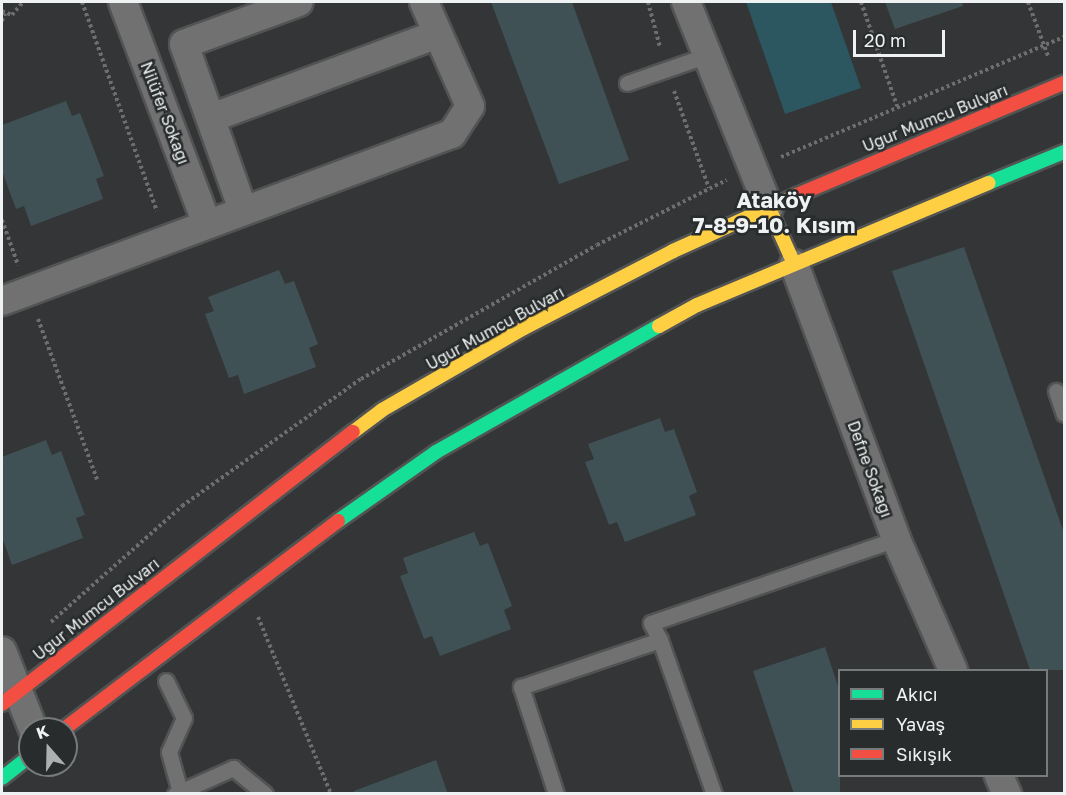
<!DOCTYPE html>
<meta charset="utf-8">
<style>
body{margin:0}
#map{position:relative;width:1066px;height:795px;overflow:hidden;background:#333536;font-family:"Golos Text",sans-serif}
div>[style]{position:absolute}
[style*='--x']{left:calc(var(--x)*1px);top:calc(var(--y)*1px);width:calc(var(--w)*1px);rotate:calc(var(--a)*1deg)}
.green>*{inset:0;background:#2c5660}
.building>*{inset:0;background:#3f5155}
.path>*{height:4px;margin-top:-2px;transform-origin:0;background:repeating-linear-gradient(90deg,#6e6e6e 0 3px,transparent 0 6px)}
.roads{filter:drop-shadow(2px 0 #525353) drop-shadow(-2px 0 #525353) drop-shadow(0 2px #525353) drop-shadow(0 -2px #525353)}
.lane>*{height:15px;margin:-7.5px;padding:0 7.5px;transform-origin:7.5px;border-radius:7.5px;background:#717172}
.street>*{height:28px;margin:-14px;padding:0 14px;transform-origin:14px;border-radius:14px;background:#717172}
.fast>*{height:14px;margin:-7px;padding:0 7px;transform-origin:7px;border-radius:7px;background:#16e098}
.slow>*{height:14px;margin:-7px;padding:0 7px;transform-origin:7px;border-radius:7px;background:#ffcf43}
.jam>*{height:14px;margin:-7px;padding:0 7px;transform-origin:7px;border-radius:7px;background:#f24e42}
span{translate:-50% -50%;white-space:nowrap;text-align:center;line-height:1.15;-webkit-text-stroke:5px #282c2c;paint-order:stroke}
.street-label{font-size:16px;color:#eff2f2}
.district-label{font-size:22px;color:#eff2f2;font-weight:700}
.frame{position:absolute;inset:0;border:3px solid #eff2f2;pointer-events:none}
.legend{position:absolute;left:838px;top:669px;width:210px;height:108px;box-sizing:border-box;background:#282c2c;border:2px solid #787b7b;margin:0;padding:8px 10px;list-style:none;font-size:18px;color:#eff2f2}
.legend li{display:flex;align-items:center;gap:12px;height:30px}
.legend b{width:30px;border:2px solid #787b7b}
.north{position:absolute;left:18px;top:717px;width:60px;height:60px;box-sizing:border-box;background:#282c2c;border:2px solid #787b7b;border-radius:50%;rotate:340deg;font-size:16px;font-weight:700;line-height:24px;text-align:center;color:#eff2f2}
.north::after{content:'';display:block;margin:auto;width:21px;height:27px;background:#adb0b0;clip-path:polygon(50% 0,100% 100%,50% 72%,0 100%)}
.scale{position:absolute;left:853px;top:30px;width:92px;height:27px;box-sizing:border-box;border:3px solid #eff2f2;border-top:0;padding-left:8px;font-size:18px;line-height:21px;white-space:nowrap;color:#eff2f2;-webkit-text-stroke:4px #282c2c;paint-order:stroke}
</style>
<div id="map">
<div class="green">
<i style="clip-path:polygon(746px 2px,831px 2px,861px 88px,785px 114px)"></i>
</div>
<div class="building">
<i style="clip-path:polygon(491px 2px,572px 2px,629px 160px,559px 184px)"></i>
<i style="clip-path:polygon(885px 2px,962px 2px,963px 6px,895px 29px)"></i>
<i style="clip-path:polygon(66px 101px,72px 116px,80px 113px,104px 176px,96px 179px,103px 199px,31px 226px,24px 206px,16px 209px,2px 171px,2px 125px)"></i>
<i style="clip-path:polygon(964px 247px,1065px 536px,1065px 670px,1030px 670px,892px 271px)"></i>
<i style="clip-path:polygon(279px 270px,285px 284px,294px 281px,318px 344px,309px 348px,316px 367px,244px 394px,238px 375px,229px 378px,205px 314px,214px 311px,208px 297px)"></i>
<i style="clip-path:polygon(660px 418px,665px 432px,674px 429px,697px 492px,689px 496px,696px 515px,625px 542px,617px 522px,609px 525px,585px 462px,594px 459px,588px 444px)"></i>
<i style="clip-path:polygon(46px 440px,52px 455px,61px 451px,85px 515px,76px 518px,83px 538px,12px 565px,2px 537px,2px 457px)"></i>
<i style="clip-path:polygon(474px 532px,480px 546px,488px 543px,512px 606px,504px 610px,511px 629px,440px 656px,432px 636px,424px 639px,400px 576px,408px 573px,403px 558px)"></i>
<i style="clip-path:polygon(825px 647px,840px 692px,840px 794px,794px 794px,753px 671px)"></i>
<i style="clip-path:polygon(436px 760px,448px 794px,354px 794px,354px 791px)"></i>
</div>
<div class="path">
<i style="--x:82;--y:2;--w:222;--a:70.3"></i>
<i style="--x:648;--y:2;--w:47;--a:75.1"></i>
<i style="--x:861;--y:2;--w:110;--a:70.9"></i>
<i style="--x:1028;--y:2;--w:58;--a:69.7"></i>
<i style="--x:2;--y:11;--w:11;--a:22"></i>
<i style="--x:12;--y:15;--w:17;--a:-50"></i>
<i style="--x:2;--y:21;--w:8;--a:-67"></i>
<i style="--x:674;--y:91;--w:103;--a:70.2"></i>
<i style="--x:781;--y:157;--w:307;--a:-23"></i>
<i style="--x:2;--y:220;--w:48;--a:70.4"></i>
<i style="--x:38;--y:319;--w:171;--a:69.8"></i>
<i style="--x:258;--y:617;--w:191;--a:67.6"></i>
<i style="--x:51;--y:622;--w:175;--a:-41.5"></i>
<i style="--x:182;--y:506;--w:219;--a:-35.4"></i>
<i style="--x:361;--y:379;--w:271;--a:-29.6"></i>
<i style="--x:597;--y:245;--w:145;--a:-26.6"></i>
</div>
<div class="roads">
<div class="lane">
<i style="--x:627;--y:83;--w:83;--a:-19.1"></i>
<i style="--x:1056;--y:391;--w:24;--a:71"></i>
<i style="--x:660;--y:640;--w:163;--a:70.7"></i>
<i style="--x:166;--y:681;--w:41;--a:64.1"></i>
<i style="--x:184;--y:718;--w:37;--a:114"></i>
<i style="--x:169;--y:752;--w:41;--a:74.6"></i>
<i style="--x:175;--y:794;--w:64;--a:-24.1"></i>
<i style="--x:233;--y:768;--w:41;--a:39.1"></i>
<i style="--x:556;--y:794;--w:113;--a:-108.1"></i>
<i style="--x:521;--y:687;--w:147;--a:-18.7"></i>
<i style="--x:660;--y:640;--w:19;--a:-118"></i>
<i style="--x:651;--y:623;--w:259;--a:-18.9"></i>
</div>
<div class="street">
<i style="--x:123;--y:2;--w:237;--a:69.3"></i>
<i style="--x:686;--y:2;--w:222;--a:68.1"></i>
<i style="--x:211;--y:118;--w:242;--a:-20.3"></i>
<i style="--x:243;--y:210;--w:176;--a:-109.6"></i>
<i style="--x:184;--y:44;--w:122;--a:-20.1"></i>
<i style="--x:794;--y:264;--w:293;--a:69.6"></i>
<i style="--x:896;--y:539;--w:143;--a:66.5"></i>
<i style="--x:2;--y:301;--w:480;--a:-20.4"></i>
<i style="--x:452;--y:134;--w:33;--a:-57"></i>
<i style="--x:470;--y:106;--w:114;--a:-113.9"></i>
<i style="--x:2;--y:651;--w:84;--a:68.3"></i>
<i style="--x:999;--y:776;--w:20;--a:66"></i>
</div>
<div class="fast">
<i style="--x:988;--y:183;--w:82;--a:-22.2"></i>
<i style="--x:338;--y:521;--w:120;--a:-35.1"></i>
<i style="--x:436;--y:452;--w:256;--a:-29.5"></i>
<i style="--x:2;--y:778;--w:36;--a:-38"></i>
</div>
<div class="slow">
<i style="--x:769;--y:208;--w:61;--a:65.9"></i>
<i style="--x:659;--y:326;--w:43;--a:-28.9"></i>
<i style="--x:697;--y:305;--w:316;--a:-22.7"></i>
<i style="--x:353;--y:432;--w:36;--a:-37"></i>
<i style="--x:382;--y:410;--w:164;--a:-30"></i>
<i style="--x:524;--y:328;--w:168;--a:-27.3"></i>
<i style="--x:673;--y:251;--w:136;--a:-24.3"></i>
</div>
<div class="jam">
<i style="--x:797;--y:195;--w:290;--a:-22.8"></i>
<i style="--x:2;--y:704;--w:444;--a:-37.8"></i>
<i style="--x:64;--y:729;--w:344;--a:-37.2"></i>
</div>
</div>
<div class="street-label">
<span style="left:165px;top:113px;rotate:69deg">Nilüfer Sokağı</span>
<span style="left:935px;top:118px;rotate:-22deg">Uğur Mumcu Bulvarı</span>
<span style="left:495px;top:328px;rotate:-29deg">Uğur Mumcu Bulvarı</span>
<span style="left:870px;top:469px;rotate:70deg">Defne Sokağı</span>
<span style="left:96px;top:609px;rotate:-38deg">Uğur Mumcu Bulvarı</span>
</div>
<div class="district-label">
<span style="left:774px;top:212px">Ataköy<br>7-8-9-10. Kısım</span>
</div>
<div class="frame"></div>
<ul class="legend">
<li><b style="height:8px;background:#16e098"></b>Akıcı</li>
<li><b style="height:8px;background:#ffcf43"></b>Yavaş</li>
<li><b style="height:8px;background:#f24e42"></b>Sıkışık</li>
</ul>
<div class="north">K</div>
<div class="scale">20 m</div>
</div>
